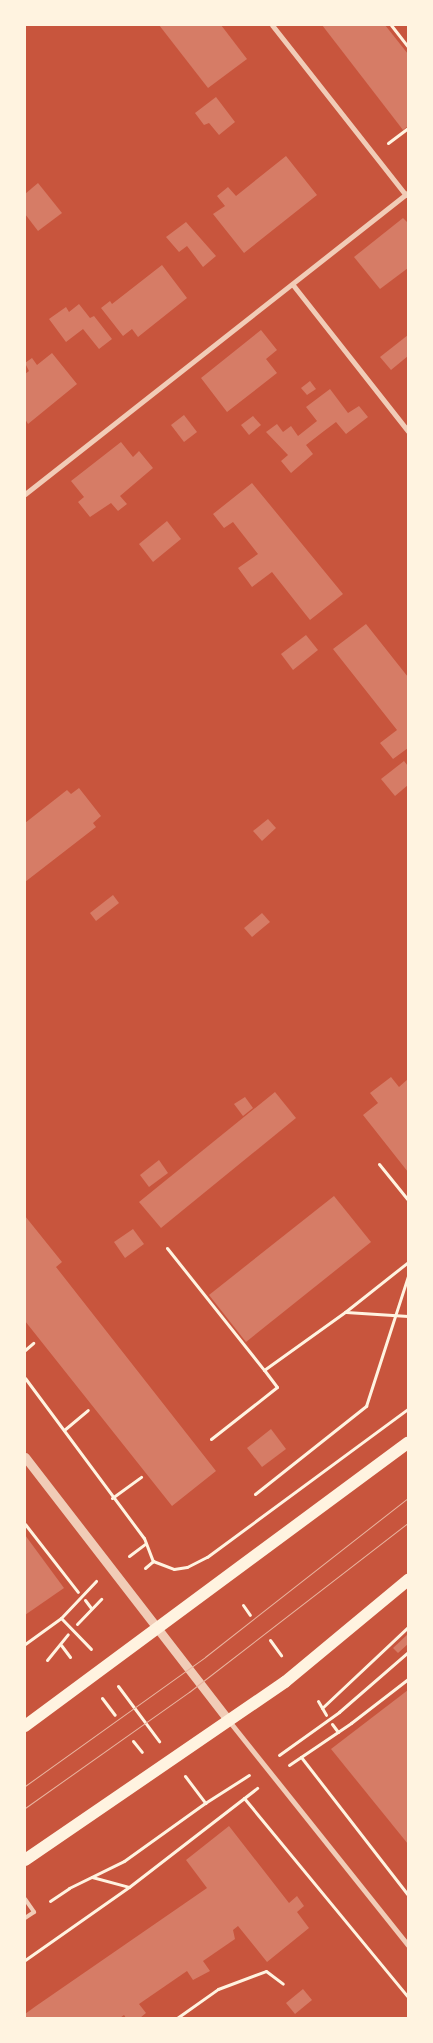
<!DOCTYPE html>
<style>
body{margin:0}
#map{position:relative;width:433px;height:2043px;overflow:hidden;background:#c8553d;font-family:Arial,sans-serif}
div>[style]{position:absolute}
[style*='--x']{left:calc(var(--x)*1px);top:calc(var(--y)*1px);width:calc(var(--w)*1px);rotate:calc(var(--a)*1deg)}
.building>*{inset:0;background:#d67c66}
.path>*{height:3px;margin:-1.5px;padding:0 1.5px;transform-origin:1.5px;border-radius:1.5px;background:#fff3e0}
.service>*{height:4px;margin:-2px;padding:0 2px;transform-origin:2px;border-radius:2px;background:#f1ccb7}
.minor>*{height:5px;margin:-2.5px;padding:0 2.5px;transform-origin:2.5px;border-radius:2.5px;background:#f1ccb7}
.tertiary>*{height:9px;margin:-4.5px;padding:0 4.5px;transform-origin:4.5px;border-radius:4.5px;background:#f1ccb7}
.primary>*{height:12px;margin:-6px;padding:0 6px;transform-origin:6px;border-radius:6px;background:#fff3e0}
.tram>*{height:1px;margin:-0.5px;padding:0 0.5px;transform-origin:0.5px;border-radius:0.5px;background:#e9b49f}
span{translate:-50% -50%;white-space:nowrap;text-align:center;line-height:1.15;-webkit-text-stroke:4.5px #fff3e0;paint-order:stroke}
.frame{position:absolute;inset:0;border:26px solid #fff3e0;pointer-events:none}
</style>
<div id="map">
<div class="building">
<i style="clip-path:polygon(159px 25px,221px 25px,247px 59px,208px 88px)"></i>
<i style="clip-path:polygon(322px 25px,385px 25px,408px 54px,408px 126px,403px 130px)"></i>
<i style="clip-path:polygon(216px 97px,235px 122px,219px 135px,209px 123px,204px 125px,195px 113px)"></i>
<i style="clip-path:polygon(286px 156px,317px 195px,244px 253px,213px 214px,225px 206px,217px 196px,228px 187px,236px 196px)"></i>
<i style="clip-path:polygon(38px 183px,62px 213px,38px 231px,25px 214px,25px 194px)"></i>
<i style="clip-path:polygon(403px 218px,408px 223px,408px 268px,380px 289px,354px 257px)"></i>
<i style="clip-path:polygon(186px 222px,216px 256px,203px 267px,187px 246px,179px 252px,166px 237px)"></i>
<i style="clip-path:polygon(162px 265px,187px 298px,138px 337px,132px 329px,123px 336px,101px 308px,110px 301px,112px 304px)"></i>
<i style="clip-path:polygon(79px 304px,90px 318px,94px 316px,112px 339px,99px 349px,83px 329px,66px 342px,49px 319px,66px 307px,69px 312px)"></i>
<i style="clip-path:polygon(261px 330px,277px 350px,266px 359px,277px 373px,227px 412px,201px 378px)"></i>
<i style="clip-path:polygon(408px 335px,408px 356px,391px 370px,380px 357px)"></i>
<i style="clip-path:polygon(52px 353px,77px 384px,28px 424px,25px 419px,25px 374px,29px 371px,25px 363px,32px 358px,37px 365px)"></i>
<i style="clip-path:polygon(310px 381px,316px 389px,307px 395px,301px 388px)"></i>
<i style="clip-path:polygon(330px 389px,348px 413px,359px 406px,368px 417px,346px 434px,336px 422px,324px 431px,306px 445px,313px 454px,291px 473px,281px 461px,288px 455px,266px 432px,277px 424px,283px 432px,291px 426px,298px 436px,317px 421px,306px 407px)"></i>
<i style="clip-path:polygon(184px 415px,197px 432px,184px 442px,171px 425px)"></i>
<i style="clip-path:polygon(253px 416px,261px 425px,249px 435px,241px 425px)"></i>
<i style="clip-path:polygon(121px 442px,133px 457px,139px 451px,153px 468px,120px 496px,127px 504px,118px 511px,111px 503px,90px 517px,78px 502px,84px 497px,71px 481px)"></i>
<i style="clip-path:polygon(252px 483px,343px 594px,310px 620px,272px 572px,252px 587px,238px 568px,258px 554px,233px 522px,224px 528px,213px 514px)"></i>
<i style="clip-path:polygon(167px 521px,181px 539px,153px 562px,139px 544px)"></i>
<i style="clip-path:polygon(366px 624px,408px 677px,408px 748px,393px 759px,380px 743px,397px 730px,333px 649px)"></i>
<i style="clip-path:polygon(306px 635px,318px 650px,293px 670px,281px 654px)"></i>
<i style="clip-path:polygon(404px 761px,408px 766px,408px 785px,395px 796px,381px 779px)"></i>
<i style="clip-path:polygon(79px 788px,101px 816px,93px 823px,96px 827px,25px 882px,25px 823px,67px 790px,71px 794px)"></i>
<i style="clip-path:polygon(268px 819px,276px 828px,262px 841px,253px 831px)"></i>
<i style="clip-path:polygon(113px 895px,119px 903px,96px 921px,90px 913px)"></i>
<i style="clip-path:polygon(262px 913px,270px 922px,252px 937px,244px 928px)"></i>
<i style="clip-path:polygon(391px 1077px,399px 1087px,408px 1079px,408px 1172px,363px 1115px,378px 1103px,370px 1093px)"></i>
<i style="clip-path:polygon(275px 1092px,296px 1118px,161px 1228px,139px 1202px)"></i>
<i style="clip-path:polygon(245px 1097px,253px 1108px,243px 1116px,234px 1104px)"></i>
<i style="clip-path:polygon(159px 1160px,168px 1173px,149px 1187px,140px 1175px)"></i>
<i style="clip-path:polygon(334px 1196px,371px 1242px,246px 1342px,209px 1295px)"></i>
<i style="clip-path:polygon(25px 1216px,62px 1262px,56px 1267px,216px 1471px,172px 1506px,25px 1321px)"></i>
<i style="clip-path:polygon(133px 1229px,144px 1244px,125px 1258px,114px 1242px)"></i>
<i style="clip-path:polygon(271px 1429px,286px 1449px,262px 1467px,247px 1448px)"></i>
<i style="clip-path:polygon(25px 1535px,64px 1588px,25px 1615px)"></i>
<i style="clip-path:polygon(408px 1634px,408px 1644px,398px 1653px,393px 1648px)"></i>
<i style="clip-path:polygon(408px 1690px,408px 1844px,331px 1749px)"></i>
<i style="clip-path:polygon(229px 1826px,289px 1903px,297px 1896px,304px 1906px,297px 1912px,309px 1928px,267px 1962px,238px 1926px,233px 1930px,235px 1939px,203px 1961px,210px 1971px,193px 1980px,187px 1971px,139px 2004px,146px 2013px,140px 2018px,126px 2018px,124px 2015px,120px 2018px,25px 2018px,25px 2014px,36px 2006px,207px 1888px,186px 1860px)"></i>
<i style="clip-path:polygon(303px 1989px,312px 2000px,295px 2014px,286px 2003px)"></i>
</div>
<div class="path">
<i style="--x:391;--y:25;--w:28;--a:52"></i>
<i style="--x:388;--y:143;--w:25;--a:-37"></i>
<i style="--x:379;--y:1164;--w:46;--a:51.1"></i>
<i style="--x:167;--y:1248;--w:156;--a:51.5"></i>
<i style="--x:346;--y:1312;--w:62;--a:3.7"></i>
<i style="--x:25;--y:1350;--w:11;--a:-41"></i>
<i style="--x:25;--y:1378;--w:199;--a:53.4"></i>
<i style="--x:144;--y:1538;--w:25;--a:69"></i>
<i style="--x:153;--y:1561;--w:22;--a:21"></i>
<i style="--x:174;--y:1569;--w:13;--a:-9"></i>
<i style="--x:187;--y:1567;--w:22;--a:-27"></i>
<i style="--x:207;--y:1557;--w:250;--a:-36.4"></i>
<i style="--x:64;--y:1430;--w:31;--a:-40"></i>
<i style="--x:211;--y:1439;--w:84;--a:-38.2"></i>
<i style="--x:277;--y:1387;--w:21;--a:-127"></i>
<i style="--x:264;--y:1370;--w:100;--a:-35.6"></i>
<i style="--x:345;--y:1312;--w:80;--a:-38.4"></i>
<i style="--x:255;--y:1494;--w:142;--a:-38.4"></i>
<i style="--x:366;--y:1406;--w:137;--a:-72.1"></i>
<i style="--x:112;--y:1498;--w:36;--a:-36"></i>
<i style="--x:25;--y:1524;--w:86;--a:52.1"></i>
<i style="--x:129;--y:1556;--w:21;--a:-37"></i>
<i style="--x:145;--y:1568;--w:11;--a:-41"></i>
<i style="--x:85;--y:1600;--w:10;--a:53"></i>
<i style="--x:243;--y:1605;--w:12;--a:55"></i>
<i style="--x:61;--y:1618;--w:43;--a:45.9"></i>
<i style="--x:77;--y:1624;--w:35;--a:-46"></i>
<i style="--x:270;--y:1640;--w:19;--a:54"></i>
<i style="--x:25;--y:1644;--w:44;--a:-35.8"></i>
<i style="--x:61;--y:1618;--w:51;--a:-46.6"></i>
<i style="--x:61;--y:1645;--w:15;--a:53"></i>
<i style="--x:47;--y:1660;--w:33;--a:-51"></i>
<i style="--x:118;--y:1686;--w:69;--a:53.3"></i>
<i style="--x:102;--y:1698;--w:21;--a:53"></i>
<i style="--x:318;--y:1701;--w:16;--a:60"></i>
<i style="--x:322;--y:1708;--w:118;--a:-43.3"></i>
<i style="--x:332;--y:1724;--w:10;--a:53"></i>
<i style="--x:133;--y:1741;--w:14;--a:51"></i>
<i style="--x:279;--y:1755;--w:74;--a:-35.6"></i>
<i style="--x:339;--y:1712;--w:91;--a:-41"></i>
<i style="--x:301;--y:1757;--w:175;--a:52.2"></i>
<i style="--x:289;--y:1765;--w:75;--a:-34.1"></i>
<i style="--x:351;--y:1723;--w:72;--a:-37.7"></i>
<i style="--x:185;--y:1776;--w:34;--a:53"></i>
<i style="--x:205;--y:1803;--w:52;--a:-32.5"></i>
<i style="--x:244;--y:1798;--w:258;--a:50.5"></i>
<i style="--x:92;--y:1877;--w:38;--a:15"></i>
<i style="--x:50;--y:1901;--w:23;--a:-34"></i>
<i style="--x:69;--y:1888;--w:61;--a:-26.1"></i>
<i style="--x:124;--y:1861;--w:100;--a:-35.6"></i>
<i style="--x:25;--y:1960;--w:127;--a:-35.1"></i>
<i style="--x:129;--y:1887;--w:162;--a:-37.7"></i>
<i style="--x:177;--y:2018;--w:50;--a:-35.3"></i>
<i style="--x:218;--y:1989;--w:51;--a:-20.6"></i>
<i style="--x:266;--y:1971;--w:21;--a:37"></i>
</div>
<div class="service">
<i style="--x:25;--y:1899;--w:16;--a:55"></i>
<i style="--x:34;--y:1912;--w:11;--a:146"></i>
</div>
<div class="minor">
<i style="--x:272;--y:25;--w:216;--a:51.8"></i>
<i style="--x:293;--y:285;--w:186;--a:51.8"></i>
<i style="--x:25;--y:494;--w:487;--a:-38.2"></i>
<i style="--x:229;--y:1721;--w:287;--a:51.4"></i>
</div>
<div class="tertiary">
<i style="--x:25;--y:1457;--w:334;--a:52.3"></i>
</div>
<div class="primary">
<i style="--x:25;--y:1726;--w:476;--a:-36.5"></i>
<i style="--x:25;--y:1860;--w:315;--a:-34.4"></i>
<i style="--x:285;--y:1682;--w:160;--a:-39.7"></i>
</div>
<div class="tram">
<i style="--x:25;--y:1786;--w:221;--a:-35.6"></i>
<i style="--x:205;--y:1657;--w:258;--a:-38.1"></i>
<i style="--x:25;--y:1808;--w:201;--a:-35.3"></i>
<i style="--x:189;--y:1692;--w:277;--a:-37.7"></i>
</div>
<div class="frame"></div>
</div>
